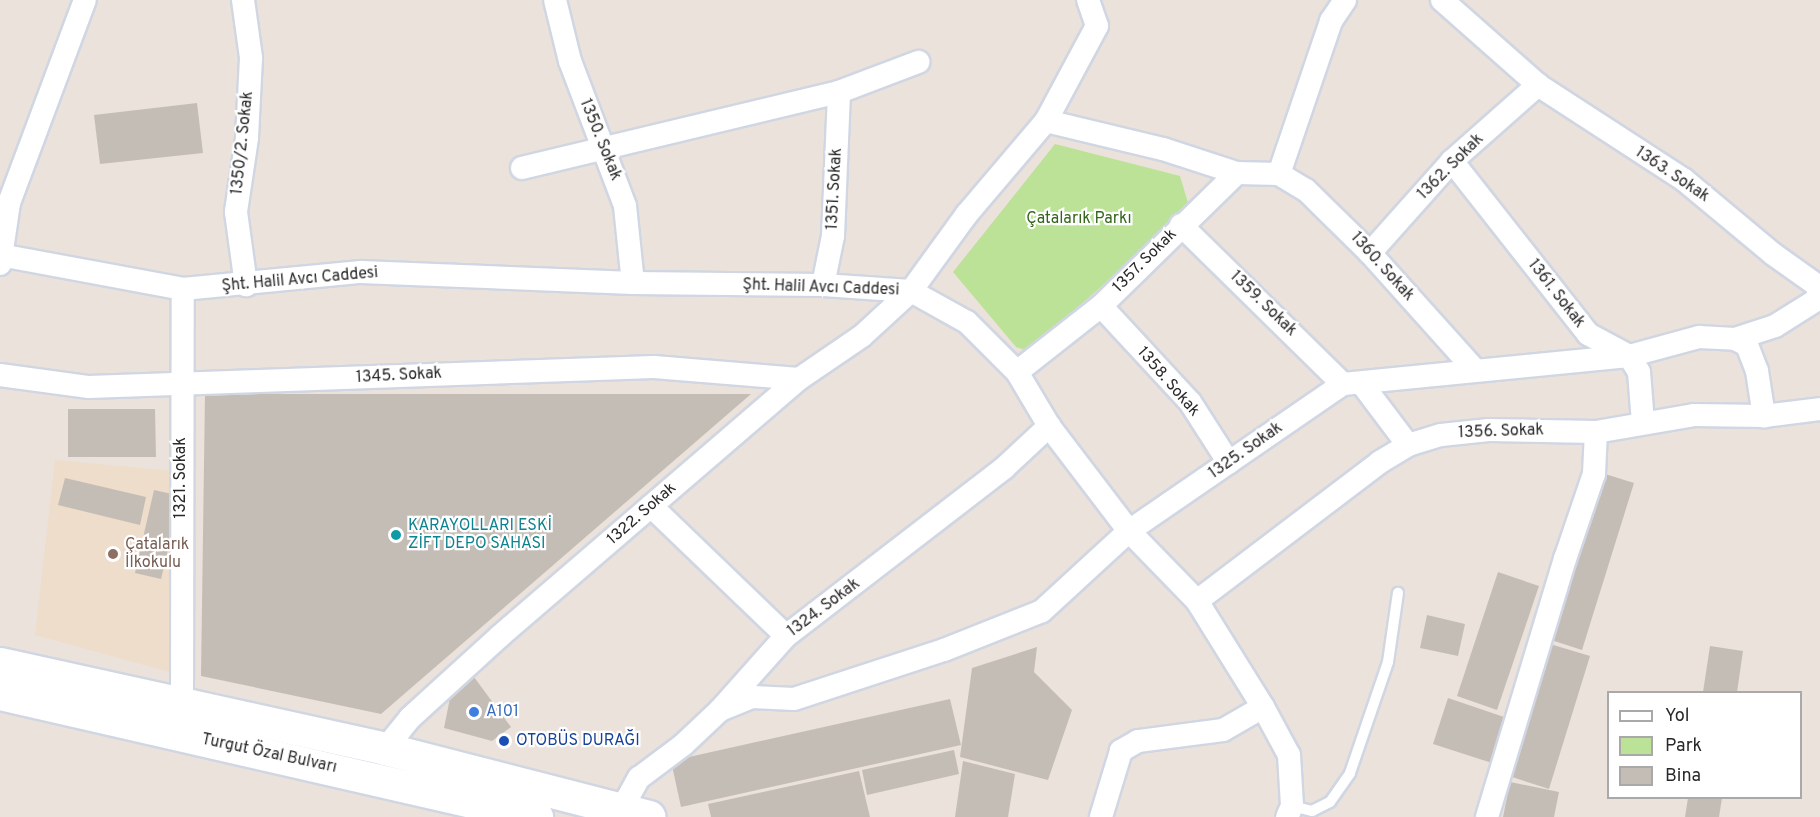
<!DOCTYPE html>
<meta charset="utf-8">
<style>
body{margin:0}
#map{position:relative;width:1820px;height:817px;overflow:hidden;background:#ebe2db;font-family:Overpass,sans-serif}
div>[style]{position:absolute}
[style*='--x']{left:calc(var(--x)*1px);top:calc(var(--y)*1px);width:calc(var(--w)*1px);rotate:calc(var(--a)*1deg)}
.education>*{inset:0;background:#edddca}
.green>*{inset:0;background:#bbe297}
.building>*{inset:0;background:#c4bdb6}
.roads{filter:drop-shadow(2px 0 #d0d6e2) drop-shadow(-2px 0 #d0d6e2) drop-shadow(0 2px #d0d6e2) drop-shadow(0 -2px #d0d6e2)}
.lane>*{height:10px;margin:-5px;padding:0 5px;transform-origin:5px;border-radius:5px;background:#fff}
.street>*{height:22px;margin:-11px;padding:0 11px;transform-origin:11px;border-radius:11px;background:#fff}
.secondary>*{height:32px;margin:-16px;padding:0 16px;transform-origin:16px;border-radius:16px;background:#fff}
.dots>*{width:16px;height:16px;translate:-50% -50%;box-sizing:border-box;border:3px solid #fff;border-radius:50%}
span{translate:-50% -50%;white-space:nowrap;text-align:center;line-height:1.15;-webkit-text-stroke:4.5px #fff;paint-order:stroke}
.street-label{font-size:16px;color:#292929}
.park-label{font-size:16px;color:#34651a}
.culture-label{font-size:16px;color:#0d838f}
.left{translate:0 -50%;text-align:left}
.education-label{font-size:16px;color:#785e54}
.shop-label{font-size:16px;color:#366cbe}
.transit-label{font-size:16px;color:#164399}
.legend{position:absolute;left:1607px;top:691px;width:195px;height:108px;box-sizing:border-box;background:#fff;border:2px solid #a9a9a9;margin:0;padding:8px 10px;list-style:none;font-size:18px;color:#292929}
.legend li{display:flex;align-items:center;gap:12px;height:30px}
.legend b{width:30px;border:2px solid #a9a9a9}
</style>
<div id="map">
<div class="education">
<i style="clip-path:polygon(55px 460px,183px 472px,177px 674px,35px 635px)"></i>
</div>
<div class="green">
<i style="clip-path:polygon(1055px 144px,1180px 176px,1188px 203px,1186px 212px,1028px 351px,1016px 347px,953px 272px)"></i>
</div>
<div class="building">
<i style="clip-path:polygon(197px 103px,203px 153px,100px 164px,94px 115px)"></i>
<i style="clip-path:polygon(205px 394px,751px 394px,381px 714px,201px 676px)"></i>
<i style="clip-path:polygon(68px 409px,155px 409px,156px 457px,68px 457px)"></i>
<i style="clip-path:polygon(1602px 473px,1634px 483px,1582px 650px,1551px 640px)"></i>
<i style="clip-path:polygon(65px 478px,146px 497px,140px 525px,58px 505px)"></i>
<i style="clip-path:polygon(154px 490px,181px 496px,161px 579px,135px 573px)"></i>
<i style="clip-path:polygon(1498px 572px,1539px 586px,1497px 710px,1457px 696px)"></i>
<i style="clip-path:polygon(1427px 615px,1465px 624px,1458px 656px,1420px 648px)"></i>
<i style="clip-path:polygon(1550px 644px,1590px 656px,1549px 789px,1509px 776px)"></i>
<i style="clip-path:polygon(1710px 646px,1743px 651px,1737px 692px,1703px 692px)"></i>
<i style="clip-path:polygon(1037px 647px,1034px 672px,1072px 710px,1048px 780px,960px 757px,972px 668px)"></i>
<i style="clip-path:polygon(474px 677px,511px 727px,492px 741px,444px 728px,450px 698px)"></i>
<i style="clip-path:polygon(1448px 698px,1507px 718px,1492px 763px,1433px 744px)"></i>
<i style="clip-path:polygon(950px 699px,961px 745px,681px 807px,671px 761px)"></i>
<i style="clip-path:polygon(954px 750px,959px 774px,867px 795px,862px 770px)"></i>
<i style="clip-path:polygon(963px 761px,1015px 774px,1008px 817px,955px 817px)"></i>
<i style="clip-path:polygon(859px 771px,870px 817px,711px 817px,708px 804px)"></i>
<i style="clip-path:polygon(1510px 782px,1559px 792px,1554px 817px,1503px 817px)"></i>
<i style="clip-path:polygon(1688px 798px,1722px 798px,1719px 817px,1685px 817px)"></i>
</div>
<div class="roads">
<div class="lane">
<i style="--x:1292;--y:806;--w:21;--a:14"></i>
<i style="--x:1312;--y:811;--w:20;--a:-27"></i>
<i style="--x:1330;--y:802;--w:35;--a:-55"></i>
<i style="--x:1350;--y:773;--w:117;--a:-71.1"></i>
<i style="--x:1388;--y:662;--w:70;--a:-81.8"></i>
</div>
<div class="street">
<i style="--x:243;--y:0;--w:59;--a:82.1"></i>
<i style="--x:251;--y:58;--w:80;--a:92.9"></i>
<i style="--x:247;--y:138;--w:75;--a:98.5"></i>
<i style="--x:236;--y:212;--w:74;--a:82.2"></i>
<i style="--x:555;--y:0;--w:63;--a:76.2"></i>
<i style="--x:570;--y:61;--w:155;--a:69.2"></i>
<i style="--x:625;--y:206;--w:77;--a:84.1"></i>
<i style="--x:1442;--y:0;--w:128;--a:41.5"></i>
<i style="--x:1538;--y:85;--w:173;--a:33"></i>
<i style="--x:1683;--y:179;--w:117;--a:39.8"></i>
<i style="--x:1773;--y:254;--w:55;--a:35.4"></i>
<i style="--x:1818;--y:286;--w:13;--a:90"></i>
<i style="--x:1818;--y:299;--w:51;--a:147.9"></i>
<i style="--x:1775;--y:326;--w:42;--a:162"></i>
<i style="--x:1046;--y:121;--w:120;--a:13.5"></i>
<i style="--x:1163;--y:149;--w:78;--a:18"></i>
<i style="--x:1452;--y:161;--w:220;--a:51.8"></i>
<i style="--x:1588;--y:334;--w:47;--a:28.2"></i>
<i style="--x:1629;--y:356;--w:19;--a:58"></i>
<i style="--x:1639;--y:372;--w:51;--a:85.5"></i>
<i style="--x:522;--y:168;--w:326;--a:-13.5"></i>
<i style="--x:839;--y:92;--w:85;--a:-20.8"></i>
<i style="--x:1279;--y:174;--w:162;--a:-71.2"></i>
<i style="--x:1331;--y:21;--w:25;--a:-56"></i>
<i style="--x:1181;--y:225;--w:227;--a:44.5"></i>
<i style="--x:1370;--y:253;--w:123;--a:-48.3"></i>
<i style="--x:1452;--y:161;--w:115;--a:-41.5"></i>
<i style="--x:0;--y:255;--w:186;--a:10.5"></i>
<i style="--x:183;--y:289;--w:179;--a:-5.5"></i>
<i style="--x:361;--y:272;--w:272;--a:2.3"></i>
<i style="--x:633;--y:283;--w:190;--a:0.6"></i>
<i style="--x:823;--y:285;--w:88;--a:3.9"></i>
<i style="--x:911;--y:291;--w:64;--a:29"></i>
<i style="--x:967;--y:322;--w:71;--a:45"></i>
<i style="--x:1017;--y:372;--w:63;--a:59.3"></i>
<i style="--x:1049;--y:426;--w:132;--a:52.7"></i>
<i style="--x:1129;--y:531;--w:98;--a:45.8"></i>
<i style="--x:1197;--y:601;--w:125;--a:58.1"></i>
<i style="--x:1263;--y:707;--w:46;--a:150.1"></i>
<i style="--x:1223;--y:730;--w:86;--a:172.6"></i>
<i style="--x:1138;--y:741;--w:20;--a:150"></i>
<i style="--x:1121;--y:751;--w:69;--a:106.9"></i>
<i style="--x:0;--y:264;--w:62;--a:-81.6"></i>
<i style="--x:9;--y:203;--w:217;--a:-69.5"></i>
<i style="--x:823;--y:285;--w:50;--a:-78.5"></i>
<i style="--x:833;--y:236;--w:144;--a:-87.6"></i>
<i style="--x:1101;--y:306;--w:131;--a:47.2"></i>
<i style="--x:1190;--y:402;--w:72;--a:57.4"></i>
<i style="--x:1017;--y:372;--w:107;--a:-38.2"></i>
<i style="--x:1101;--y:306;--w:190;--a:-44.4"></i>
<i style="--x:1237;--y:173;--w:42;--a:1.4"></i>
<i style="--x:1279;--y:174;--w:31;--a:31"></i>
<i style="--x:1306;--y:190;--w:90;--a:44.5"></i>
<i style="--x:1370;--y:253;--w:157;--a:48.1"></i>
<i style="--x:0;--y:375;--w:90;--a:7.7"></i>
<i style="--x:89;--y:387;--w:565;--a:-2.03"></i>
<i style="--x:654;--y:367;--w:145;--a:4.7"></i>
<i style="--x:1362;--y:384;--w:76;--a:53"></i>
<i style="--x:651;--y:506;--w:187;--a:43.9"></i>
<i style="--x:1197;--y:601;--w:230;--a:-37.2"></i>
<i style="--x:1380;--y:462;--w:33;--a:-31"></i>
<i style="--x:1408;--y:445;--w:34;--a:-17"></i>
<i style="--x:1441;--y:435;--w:48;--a:-5.9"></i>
<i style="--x:1489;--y:430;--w:107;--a:1.1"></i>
<i style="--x:1596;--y:432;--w:99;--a:-9.8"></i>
<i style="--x:1694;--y:415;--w:70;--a:0.8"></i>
<i style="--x:1764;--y:416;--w:56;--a:-7.1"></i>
<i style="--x:182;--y:702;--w:413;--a:-89.9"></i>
<i style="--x:1263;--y:707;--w:55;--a:61.6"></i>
<i style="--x:1289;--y:755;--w:51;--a:86.6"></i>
<i style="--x:1292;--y:806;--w:12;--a:114"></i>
<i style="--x:720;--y:710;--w:35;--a:-22"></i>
<i style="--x:752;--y:697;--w:42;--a:2.7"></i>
<i style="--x:794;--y:699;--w:158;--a:-18.1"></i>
<i style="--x:944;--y:650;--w:105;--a:-21.7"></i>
<i style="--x:1042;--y:611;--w:118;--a:-42.6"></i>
<i style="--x:1129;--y:531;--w:260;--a:-34.5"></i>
<i style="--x:1343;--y:384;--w:287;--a:-5.6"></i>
<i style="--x:1629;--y:356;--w:73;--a:-15.2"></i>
<i style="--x:1699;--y:337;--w:36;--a:3"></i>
<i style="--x:1735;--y:339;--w:13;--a:27"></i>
<i style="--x:1747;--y:345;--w:28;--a:69"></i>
<i style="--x:1757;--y:371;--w:46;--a:81.2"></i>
<i style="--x:385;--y:749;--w:40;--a:-51"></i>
<i style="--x:410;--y:718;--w:122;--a:-42.3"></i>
<i style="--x:500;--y:636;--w:394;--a:-40.7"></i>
<i style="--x:799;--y:379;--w:76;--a:-34.3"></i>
<i style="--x:862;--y:336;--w:67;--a:-42.6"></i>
<i style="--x:911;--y:291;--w:95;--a:-54"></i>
<i style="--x:967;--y:214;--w:122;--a:-49.7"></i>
<i style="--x:1046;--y:121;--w:108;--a:-61.8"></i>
<i style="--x:1097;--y:26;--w:28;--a:-109"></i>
<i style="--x:621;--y:810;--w:37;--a:-61"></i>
<i style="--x:639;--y:778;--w:55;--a:-36.9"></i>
<i style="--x:683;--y:745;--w:51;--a:-43.4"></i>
<i style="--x:720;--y:710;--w:99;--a:-48.3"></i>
<i style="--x:786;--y:636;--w:275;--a:-37.6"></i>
<i style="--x:1004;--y:468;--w:62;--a:-43"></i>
<i style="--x:1487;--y:817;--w:270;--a:-73.2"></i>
<i style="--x:1565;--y:559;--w:90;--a:-71.2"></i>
<i style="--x:1594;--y:474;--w:42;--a:-87.3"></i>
</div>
<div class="secondary">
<i style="--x:0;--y:664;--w:394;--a:12.4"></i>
<i style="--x:385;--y:749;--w:273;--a:14.4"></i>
<i style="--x:0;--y:694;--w:551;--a:12.9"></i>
</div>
</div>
<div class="dots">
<i style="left:396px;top:535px;background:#0f9aa8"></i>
<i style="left:113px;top:554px;background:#8d6e63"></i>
<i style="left:474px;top:712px;background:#3f7fe0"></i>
<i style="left:504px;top:741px;background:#1a4fb4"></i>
</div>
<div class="street-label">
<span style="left:600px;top:140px;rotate:68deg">1350. Sokak</span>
<span style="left:243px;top:143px;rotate:-84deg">1350/2. Sokak</span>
<span style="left:1451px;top:167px;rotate:-45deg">1362. Sokak</span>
<span style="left:1672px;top:175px;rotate:34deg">1363. Sokak</span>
<span style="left:835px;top:189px;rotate:-87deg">1351. Sokak</span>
<span style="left:1145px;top:261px;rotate:-45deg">1357. Sokak</span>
<span style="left:1382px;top:267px;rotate:48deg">1360. Sokak</span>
<span style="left:300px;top:280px;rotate:-5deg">Şht. Halil Avcı Caddesi</span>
<span style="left:821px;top:288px;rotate:2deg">Şht. Halil Avcı Caddesi</span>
<span style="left:1556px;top:294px;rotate:52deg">1361. Sokak</span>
<span style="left:1263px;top:304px;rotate:44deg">1359. Sokak</span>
<span style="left:399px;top:376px;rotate:-3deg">1345. Sokak</span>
<span style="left:1168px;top:382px;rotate:49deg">1358. Sokak</span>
<span style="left:1501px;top:432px;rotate:-2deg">1356. Sokak</span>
<span style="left:1246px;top:451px;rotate:-35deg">1325. Sokak</span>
<span style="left:181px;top:478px;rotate:-90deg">1321. Sokak</span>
<span style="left:642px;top:514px;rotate:-41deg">1322. Sokak</span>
<span style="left:824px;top:608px;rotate:-37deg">1324. Sokak</span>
<span style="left:269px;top:754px;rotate:12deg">Turgut Özal Bulvarı</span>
</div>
<div class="park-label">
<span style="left:1079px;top:219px">Çatalarık Parkı</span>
</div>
<div class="culture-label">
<span class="left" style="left:408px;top:535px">KARAYOLLARI ESKİ<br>ZİFT DEPO SAHASI</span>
</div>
<div class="education-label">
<span class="left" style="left:125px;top:554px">Çatalarık<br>İlkokulu</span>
</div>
<div class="shop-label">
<span class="left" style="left:486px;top:712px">A101</span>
</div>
<div class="transit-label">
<span class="left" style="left:516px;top:741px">OTOBÜS DURAĞI</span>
</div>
<ul class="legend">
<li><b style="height:8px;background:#fff"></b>Yol</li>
<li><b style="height:16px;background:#bbe297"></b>Park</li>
<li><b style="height:16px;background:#c4bdb6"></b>Bina</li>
</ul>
</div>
